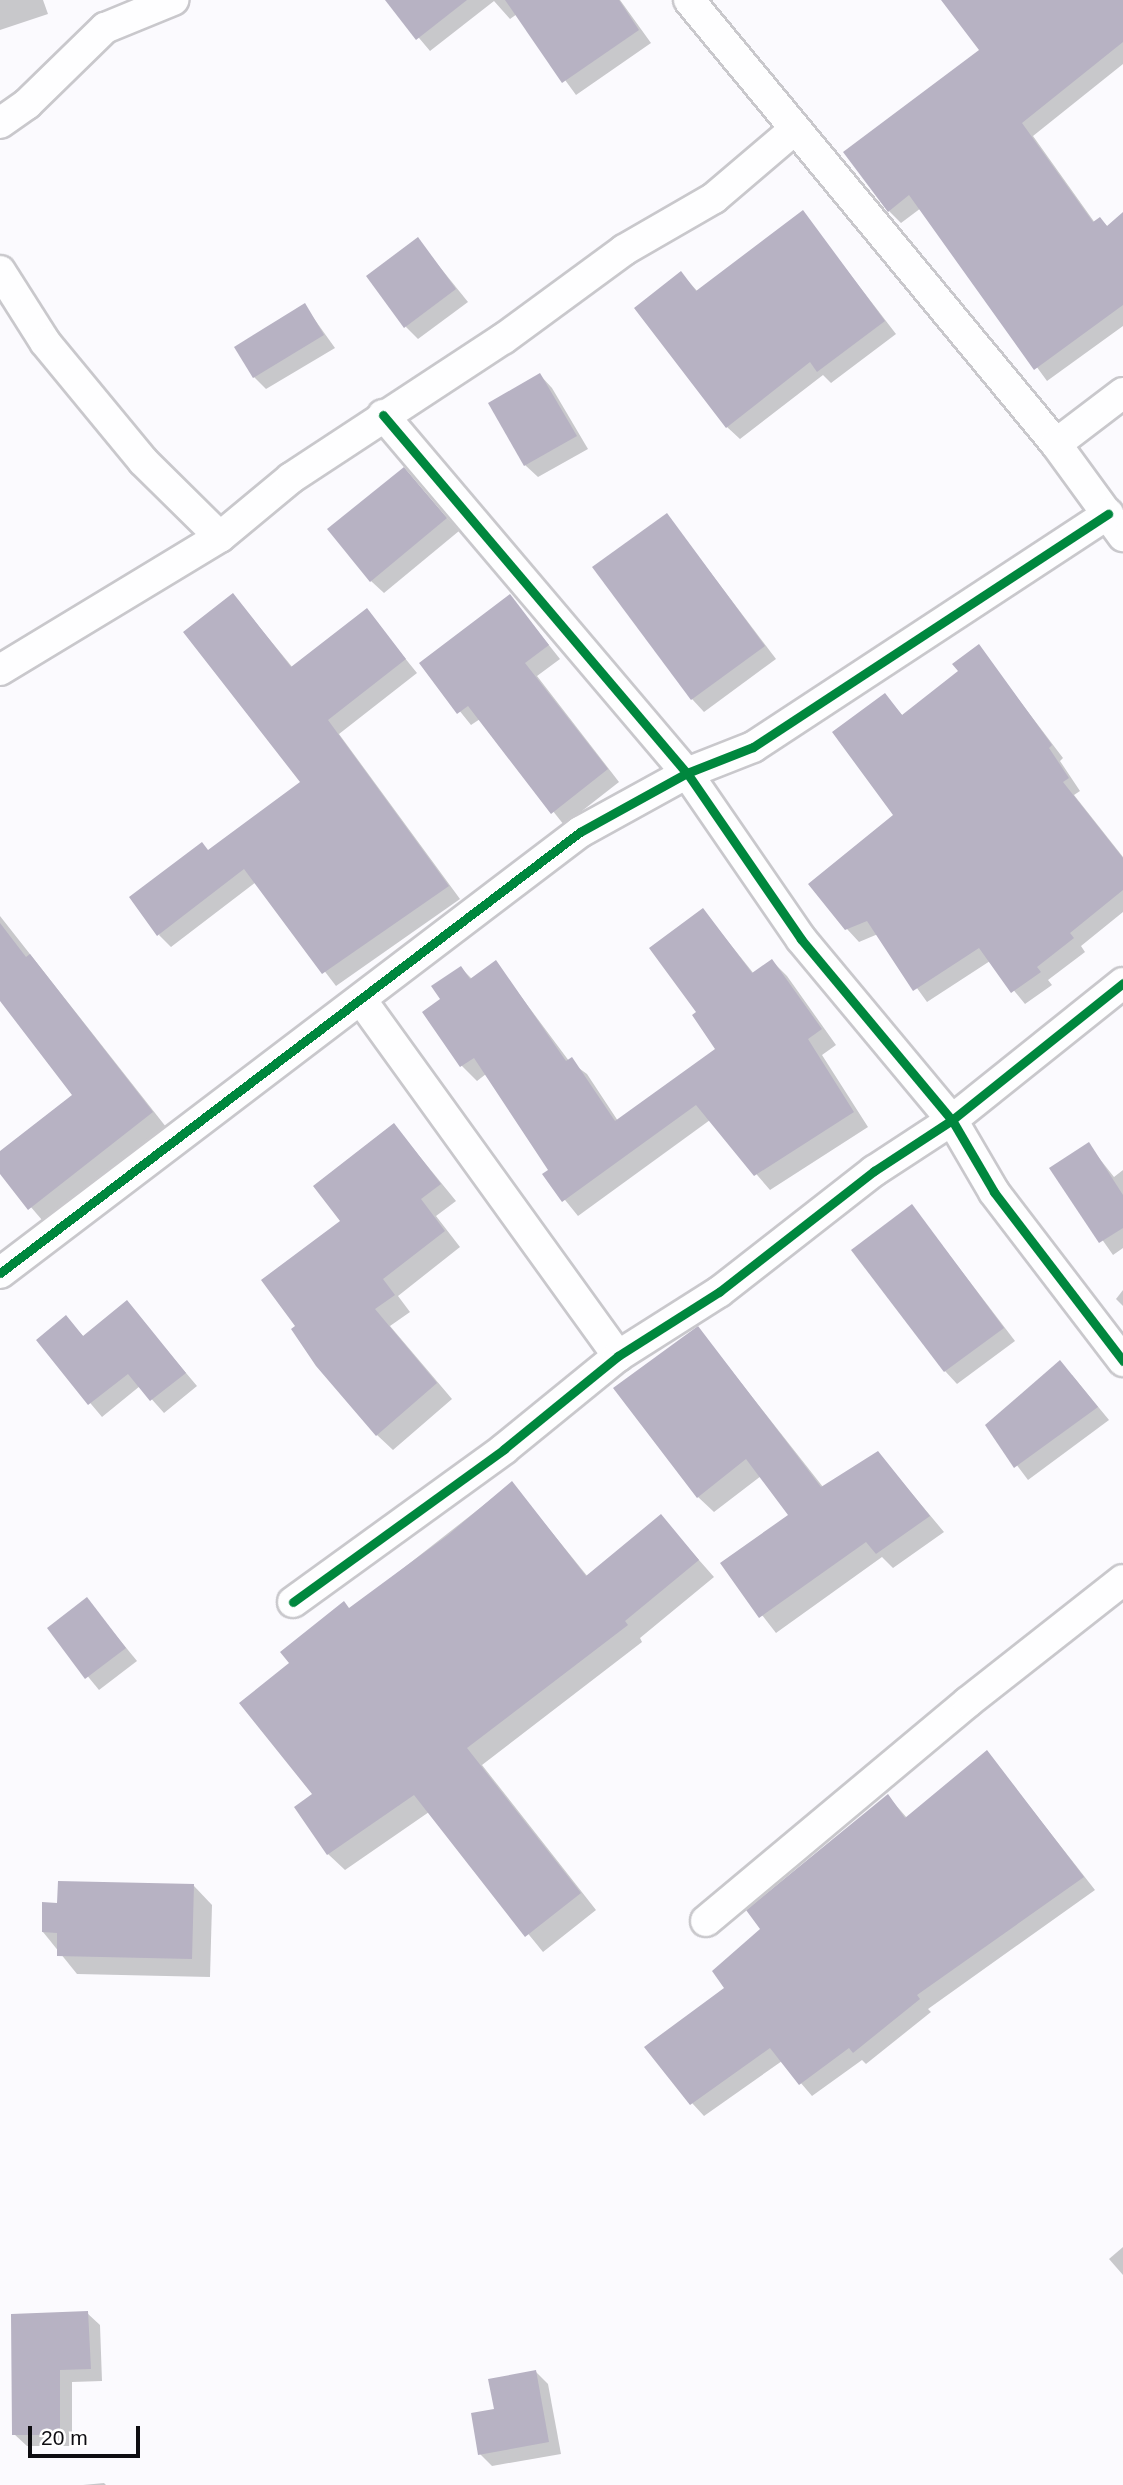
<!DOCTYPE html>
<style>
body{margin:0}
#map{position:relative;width:1123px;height:2485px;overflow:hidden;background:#fbfafe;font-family:Helvetica,sans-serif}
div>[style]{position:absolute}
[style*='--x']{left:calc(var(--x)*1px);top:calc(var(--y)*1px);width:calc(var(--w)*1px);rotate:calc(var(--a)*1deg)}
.shadow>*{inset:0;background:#0003}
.building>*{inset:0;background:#b7b2c3}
.roads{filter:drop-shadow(2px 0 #c9c8cc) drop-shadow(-2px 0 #c9c8cc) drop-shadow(0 2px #c9c8cc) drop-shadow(0 -2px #c9c8cc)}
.minor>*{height:30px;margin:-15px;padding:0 15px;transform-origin:15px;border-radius:15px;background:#fefeff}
.cycleway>*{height:9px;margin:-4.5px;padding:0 4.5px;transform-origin:4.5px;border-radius:4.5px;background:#00873e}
span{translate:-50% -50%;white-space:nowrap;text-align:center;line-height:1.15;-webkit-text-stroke:5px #fff;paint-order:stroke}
.scale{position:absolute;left:28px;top:2426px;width:112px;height:32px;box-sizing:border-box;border:4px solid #0e0d11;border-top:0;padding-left:9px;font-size:21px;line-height:24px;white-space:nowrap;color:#0e0d11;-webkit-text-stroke:5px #fff;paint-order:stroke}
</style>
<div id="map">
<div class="shadow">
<i style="clip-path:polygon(0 0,43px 0,48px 14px,0 30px)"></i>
<i style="clip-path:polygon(387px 0,620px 0,651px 43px,576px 95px,517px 14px,510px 19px,494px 1px,430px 51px)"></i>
<i style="clip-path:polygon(945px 0,1123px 0,1123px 64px,1033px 136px,1095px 223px,1100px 219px,1108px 227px,1123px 215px,1123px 326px,1047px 381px,921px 208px,901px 223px,889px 211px,981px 51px)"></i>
<i style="clip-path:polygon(803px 213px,896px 334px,831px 383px,823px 375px,740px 439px,727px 427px,681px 273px,698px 292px)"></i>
<i style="clip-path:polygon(418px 240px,468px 302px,418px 339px,406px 327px)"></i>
<i style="clip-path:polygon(305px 306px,335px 348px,266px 389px,254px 377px)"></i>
<i style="clip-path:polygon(540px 375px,552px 388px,588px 449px,538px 477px,525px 465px)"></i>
<i style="clip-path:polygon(404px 469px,459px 531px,384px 593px,371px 581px)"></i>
<i style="clip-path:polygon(667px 515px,776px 659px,704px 712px,692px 699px)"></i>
<i style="clip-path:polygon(233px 595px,293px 668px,366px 610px,417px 673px,339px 734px,460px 899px,336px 986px,256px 882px,171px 947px,159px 935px,209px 852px,303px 783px)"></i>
<i style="clip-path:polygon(510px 596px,560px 659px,537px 676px,619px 782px,564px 825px,480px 719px,471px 725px,421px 663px)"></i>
<i style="clip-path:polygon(979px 647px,1063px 758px,1060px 761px,1080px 791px,1074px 795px,1123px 857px,1123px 912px,1081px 946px,1085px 952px,1048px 980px,1052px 985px,1025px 1004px,990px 961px,927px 1002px,878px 934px,859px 942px,847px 929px,895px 815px,885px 695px,903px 716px,960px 672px)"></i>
<i style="clip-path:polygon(703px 910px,754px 974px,772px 961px,787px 976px,836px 1045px,822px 1055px,868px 1127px,770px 1190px,710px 1120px,578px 1216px,544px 1174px,550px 1170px,486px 1074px,477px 1081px,462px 1066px,425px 1012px,442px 1000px,461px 968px,472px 979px,496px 963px,569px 1061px,587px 1074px,618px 1121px,718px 1049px,698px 1013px)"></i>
<i style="clip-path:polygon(0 916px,170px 1132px,48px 1227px,0 1171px,0 1153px,75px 1095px,0 994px)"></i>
<i style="clip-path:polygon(394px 1125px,456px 1201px,436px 1216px,460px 1247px,398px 1296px,410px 1312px,390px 1326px,452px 1399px,393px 1450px,377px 1435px,342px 1221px)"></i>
<i style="clip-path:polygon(1088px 1144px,1114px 1177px,1123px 1170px,1123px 1248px,1113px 1255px,1052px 1168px)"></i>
<i style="clip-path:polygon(912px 1206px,1015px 1341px,957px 1384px,945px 1371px)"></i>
<i style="clip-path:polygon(1123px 1290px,1123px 1306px,1116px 1299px)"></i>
<i style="clip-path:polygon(127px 1303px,197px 1386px,164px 1413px,140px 1386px,102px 1417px,38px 1341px,66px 1318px,84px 1337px)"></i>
<i style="clip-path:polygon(698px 1328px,823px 1487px,878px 1453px,944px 1532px,893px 1568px,882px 1557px,776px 1633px,722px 1564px,791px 1515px,761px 1476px,714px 1512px,698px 1497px)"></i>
<i style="clip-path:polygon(1072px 1375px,1109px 1420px,1028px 1480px,987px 1425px)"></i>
<i style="clip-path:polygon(512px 1483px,588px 1577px,661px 1517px,714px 1577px,640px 1638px,642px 1642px,482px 1765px,596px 1910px,543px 1952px,429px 1812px,345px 1870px,328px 1854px,291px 1664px,350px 1610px)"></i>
<i style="clip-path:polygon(87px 1600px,137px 1661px,99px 1690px,49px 1629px)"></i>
<i style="clip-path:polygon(987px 1752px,1095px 1890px,928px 2009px,931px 2012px,866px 2064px,862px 2060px,812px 2096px,782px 2061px,704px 2116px,692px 2103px,727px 1988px,762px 1929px,888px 1796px,907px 1818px)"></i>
<i style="clip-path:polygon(194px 1886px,212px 1905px,210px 1977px,77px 1974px,43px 1932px,59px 1905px)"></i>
<i style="clip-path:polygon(1123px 2247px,1123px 2275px,1109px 2259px)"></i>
<i style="clip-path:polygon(87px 2313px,100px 2325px,102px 2381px,72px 2382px,72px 2446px,27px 2446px,14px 2434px)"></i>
<i style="clip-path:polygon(536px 2372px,548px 2384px,561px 2454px,492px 2466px,480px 2454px)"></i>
<i style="clip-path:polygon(104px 2483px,106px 2485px,83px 2485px)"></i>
</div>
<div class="building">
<i style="clip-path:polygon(385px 0,467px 0,416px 40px)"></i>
<i style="clip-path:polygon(505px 0,619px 0,639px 30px,562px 83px)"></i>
<i style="clip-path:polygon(941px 0,1123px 0,1123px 42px,1022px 123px,1093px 222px,1100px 217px,1107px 226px,1123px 212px,1123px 305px,1034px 370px,909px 195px,888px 212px,843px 152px,979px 50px)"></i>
<i style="clip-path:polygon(803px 210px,885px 321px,817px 372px,810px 362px,726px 428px,634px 308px,681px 271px,696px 291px)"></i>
<i style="clip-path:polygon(418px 237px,456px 289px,404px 328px,366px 276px)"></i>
<i style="clip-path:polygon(305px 303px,324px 335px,253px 378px,234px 347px)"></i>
<i style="clip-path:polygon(540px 373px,577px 436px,524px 466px,488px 403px)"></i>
<i style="clip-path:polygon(404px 467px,447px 518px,370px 582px,327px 529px)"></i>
<i style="clip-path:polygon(667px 513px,765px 646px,691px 700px,592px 567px)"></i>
<i style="clip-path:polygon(233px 593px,291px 667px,367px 608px,406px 659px,328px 720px,449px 886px,322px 974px,244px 869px,157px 936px,129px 897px,202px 842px,208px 850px,300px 782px,183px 632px)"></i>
<i style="clip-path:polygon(510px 594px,549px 645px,525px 663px,608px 769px,551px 814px,468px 706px,457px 714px,419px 663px)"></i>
<i style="clip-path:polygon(979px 644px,1052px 745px,1049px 748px,1069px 778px,1063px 782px,1123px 858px,1123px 890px,1070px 933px,1074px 938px,1037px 967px,1041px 972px,1011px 993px,979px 948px,913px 991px,867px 921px,845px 930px,808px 884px,893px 815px,832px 732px,885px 693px,902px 715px,958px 671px,952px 664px)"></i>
<i style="clip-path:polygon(703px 908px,752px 973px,772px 959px,822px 1029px,808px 1039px,854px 1112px,754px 1176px,696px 1105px,562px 1202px,542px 1174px,548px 1170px,474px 1058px,460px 1067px,422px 1012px,440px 999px,431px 986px,461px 966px,470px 979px,496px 960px,566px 1061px,572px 1057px,615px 1121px,715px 1049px,692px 1015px,696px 1012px,649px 948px)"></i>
<i style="clip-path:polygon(0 923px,26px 957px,30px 954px,153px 1112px,28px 1210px,0 1174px,0 1151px,72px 1095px,0 1001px)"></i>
<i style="clip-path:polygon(394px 1123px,441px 1184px,421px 1199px,445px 1231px,383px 1279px,395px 1295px,375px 1309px,437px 1383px,376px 1436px,316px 1366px,291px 1329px,295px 1326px,261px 1280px,340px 1221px,313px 1186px)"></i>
<i style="clip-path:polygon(1089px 1142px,1123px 1195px,1123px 1228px,1099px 1243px,1049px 1168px)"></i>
<i style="clip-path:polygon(912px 1204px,1004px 1328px,944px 1372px,851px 1250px)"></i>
<i style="clip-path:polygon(127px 1300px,186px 1373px,150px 1401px,128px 1374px,88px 1405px,36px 1340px,66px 1315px,83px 1336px)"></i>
<i style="clip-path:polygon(698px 1326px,821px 1487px,878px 1451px,930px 1516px,876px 1554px,866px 1542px,759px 1618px,720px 1563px,788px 1515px,746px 1459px,697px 1498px,613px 1388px)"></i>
<i style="clip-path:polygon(1060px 1360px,1098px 1407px,1014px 1468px,985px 1425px)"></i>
<i style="clip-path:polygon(512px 1481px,586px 1576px,661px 1514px,699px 1560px,625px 1621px,628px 1625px,467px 1748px,581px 1893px,525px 1937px,414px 1795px,327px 1855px,294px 1807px,312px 1794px,239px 1703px,289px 1663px,280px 1652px,344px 1601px,349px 1608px,448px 1535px)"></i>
<i style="clip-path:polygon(87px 1597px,126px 1648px,85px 1679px,47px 1628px)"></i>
<i style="clip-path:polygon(987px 1750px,1084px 1877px,917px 1995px,920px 1999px,853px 2053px,849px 2048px,799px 2085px,770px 2048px,690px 2105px,644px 2047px,724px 1988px,712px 1971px,760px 1929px,746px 1910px,888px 1794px,905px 1818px)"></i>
<i style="clip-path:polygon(58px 1881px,194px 1884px,192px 1959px,57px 1956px,57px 1933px,42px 1932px,42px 1902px,57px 1903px)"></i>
<i style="clip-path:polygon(88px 2311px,91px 2369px,60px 2370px,60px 2435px,12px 2435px,11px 2314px)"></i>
<i style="clip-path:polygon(536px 2370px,549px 2442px,478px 2455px,471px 2413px,494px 2409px,488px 2379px)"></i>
</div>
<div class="roads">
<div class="minor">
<i style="--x:689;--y:0;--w:576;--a:50.42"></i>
<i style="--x:1056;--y:444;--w:114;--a:53.9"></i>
<i style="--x:0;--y:123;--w:33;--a:-35"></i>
<i style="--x:27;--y:104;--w:109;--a:-44.3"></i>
<i style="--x:105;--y:28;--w:74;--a:-22.4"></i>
<i style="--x:0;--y:271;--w:84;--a:57.6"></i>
<i style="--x:45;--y:342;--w:154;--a:50.5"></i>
<i style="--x:143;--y:461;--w:108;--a:44.6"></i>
<i style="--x:383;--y:415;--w:470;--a:49.7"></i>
<i style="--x:687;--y:773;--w:201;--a:55.5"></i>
<i style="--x:801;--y:939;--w:236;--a:50.2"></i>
<i style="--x:952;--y:1120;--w:83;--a:59.7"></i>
<i style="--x:994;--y:1192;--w:213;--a:52.6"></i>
<i style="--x:1056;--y:444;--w:84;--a:-37.3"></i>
<i style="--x:0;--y:670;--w:257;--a:-31.2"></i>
<i style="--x:220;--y:537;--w:92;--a:-39.7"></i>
<i style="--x:291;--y:478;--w:254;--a:-33.3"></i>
<i style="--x:503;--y:339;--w:150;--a:-36.3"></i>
<i style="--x:624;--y:250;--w:104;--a:-30"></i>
<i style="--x:714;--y:198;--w:105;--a:-40.4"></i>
<i style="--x:362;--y:1001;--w:438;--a:54.2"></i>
<i style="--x:0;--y:1273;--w:729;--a:-37.25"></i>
<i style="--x:580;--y:832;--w:122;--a:-28.9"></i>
<i style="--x:687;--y:773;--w:71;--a:-21.5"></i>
<i style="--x:753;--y:747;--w:425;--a:-33.3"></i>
<i style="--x:293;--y:1602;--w:261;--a:-35.9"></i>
<i style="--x:504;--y:1449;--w:147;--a:-39.2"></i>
<i style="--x:618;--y:1356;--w:120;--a:-32.4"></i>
<i style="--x:719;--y:1292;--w:197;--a:-38"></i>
<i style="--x:874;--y:1171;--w:93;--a:-33.2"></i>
<i style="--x:952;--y:1120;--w:219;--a:-38.7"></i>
<i style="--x:706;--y:1921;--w:341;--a:-39.9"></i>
<i style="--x:968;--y:1702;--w:197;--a:-38.2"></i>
</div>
</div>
<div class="cycleway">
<i style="--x:383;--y:415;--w:470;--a:49.7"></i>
<i style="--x:687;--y:773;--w:201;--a:55.5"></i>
<i style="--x:801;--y:939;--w:236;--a:50.2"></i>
<i style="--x:952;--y:1120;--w:83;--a:59.7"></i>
<i style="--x:994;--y:1192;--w:213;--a:52.6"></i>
<i style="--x:0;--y:1273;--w:729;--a:-37.25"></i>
<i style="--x:580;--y:832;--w:122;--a:-28.9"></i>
<i style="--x:687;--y:773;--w:71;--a:-21.5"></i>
<i style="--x:753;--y:747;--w:425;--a:-33.3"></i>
<i style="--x:293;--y:1602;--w:261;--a:-35.9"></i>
<i style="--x:504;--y:1449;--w:147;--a:-39.2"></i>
<i style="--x:618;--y:1356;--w:120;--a:-32.4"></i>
<i style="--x:719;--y:1292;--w:197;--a:-38"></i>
<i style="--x:874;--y:1171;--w:93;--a:-33.2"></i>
<i style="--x:952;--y:1120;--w:219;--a:-38.7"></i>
</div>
<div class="scale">20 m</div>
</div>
